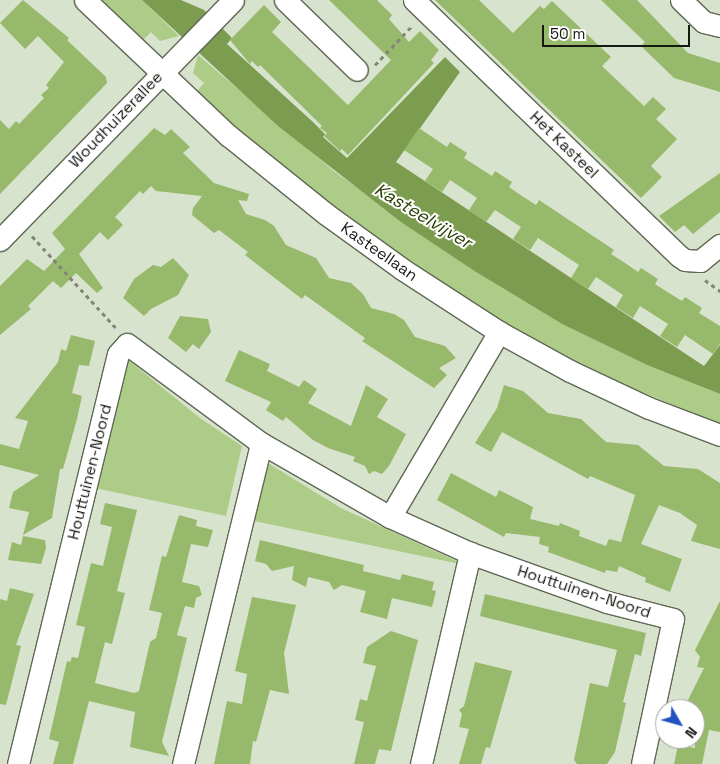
<!DOCTYPE html>
<style>
body{margin:0}
#map{position:relative;width:720px;height:764px;overflow:hidden;background:#d8e3cd;font-family:"Space Grotesk",sans-serif}
div>[style]{position:absolute}
[style*='--x']{left:calc(var(--x)*1px);top:calc(var(--y)*1px);width:calc(var(--w)*1px);rotate:calc(var(--a)*1deg)}
.green>*{inset:0;background:#adcc88}
.water>*{inset:0;background:#7c9c4f}
.building>*{inset:0;background:#97b96b}
.path>*{height:3px;margin-top:-1.5px;transform-origin:0;background:repeating-linear-gradient(90deg,#808778 0 4px,transparent 0 8px)}
.roads{filter:drop-shadow(1px 0 #5f6854) drop-shadow(-1px 0 #5f6854) drop-shadow(0 1px #5f6854) drop-shadow(0 -1px #5f6854)}
.minor>*{height:21px;margin:-10.5px;padding:0 10.5px;transform-origin:10.5px;border-radius:10.5px;background:#fff}
span{translate:-50% -50%;white-space:nowrap;text-align:center;line-height:1.15;-webkit-text-stroke:4px #fff;paint-order:stroke}
.street-label{font-size:16px;color:#161912}
.water-label{font-size:18px;color:#293d02;font-style:italic}
.north{position:absolute;left:655px;top:699px;width:50px;height:50px;box-sizing:border-box;background:#fff;border:1px solid #a2a3a0;border-radius:50%;rotate:128deg;font-size:14px;font-weight:700;line-height:20px;text-align:center;color:#161912}
.north::after{content:'';display:block;margin:auto;width:18px;height:22px;background:#2053c0;clip-path:polygon(50% 0,100% 100%,50% 72%,0 100%)}
.scale{position:absolute;left:542px;top:25px;width:148px;height:22px;box-sizing:border-box;border:2px solid #161912;border-top:0;padding-left:6px;font-size:15px;line-height:18px;white-space:nowrap;color:#161912;-webkit-text-stroke:4px #fff;paint-order:stroke}
</style>
<div id="map">
<div class="green">
<i style="clip-path:polygon(99px 0,142px 0,179px 36px,160px 41px,151px 32px,141px 42px)"></i>
<i style="clip-path:polygon(198px 55px,335px 172px,476px 272px,562px 324px,647px 365px,720px 394px,720px 425px,581px 366px,491px 316px,378px 241px,294px 177px,201px 99px,203px 97px,197px 91px,204px 83px,193px 73px)"></i>
<i style="clip-path:polygon(127px 359px,200px 418px,242px 446px,226px 516px,95px 488px)"></i>
<i style="clip-path:polygon(263px 460px,341px 508px,465px 565px,249px 520px)"></i>
</div>
<div class="water">
<i style="clip-path:polygon(142px 0,181px 0,204px 10px,232px 38px,227px 44px,313px 122px,325px 134px,323px 137px,347px 158px,445px 57px,460px 72px,396px 162px,704px 366px,720px 345px,720px 394px,647px 365px,562px 324px,476px 272px,401px 222px,278px 126px)"></i>
</div>
<div class="building">
<i style="clip-path:polygon(23px 0,69px 38px,67px 40px,106px 77px,107px 83px,0 194px,0 120px,9px 129px,16px 121px,19px 124px,44px 98px,41px 95px,49px 88px,46px 85px,64px 62px,38px 36px,25px 49px,0 23px)"></i>
<i style="clip-path:polygon(329px 0,377px 0,392px 15px,389px 19px,409px 42px,420px 31px,439px 50px,431px 60px,434px 63px,348px 155px,342px 149px,340px 151px,324px 136px,327px 133px,320px 128px,322px 126px,260px 65px,258px 67px,252px 61px,250px 64px,230px 40px,264px 5px,281px 22px,272px 32px,348px 105px,391px 60px)"></i>
<i style="clip-path:polygon(435px 0,479px 0,513px 33px,540px 6px,544px 9px,552px 1px,611px 57px,602px 66px,644px 106px,653px 97px,666px 109px,656px 119px,677px 139px,651px 166px,662px 177px,641px 198px)"></i>
<i style="clip-path:polygon(601px 0,637px 0,688px 53px,720px 63px,720px 92px,674px 78px,641px 46px,645px 42px)"></i>
<i style="clip-path:polygon(154px 128px,165px 135px,171px 129px,190px 147px,183px 153px,214px 183px,249px 194px,247px 201px,238px 200px,246px 214px,265px 220px,274px 226px,286px 245px,316px 258px,329px 278px,351px 283px,363px 294px,371px 308px,394px 314px,404px 320px,415px 337px,445px 346px,456px 358px,439px 368px,447px 375px,434px 388px,362px 341px,365px 338px,305px 295px,302px 299px,245px 255px,248px 252px,219px 230px,214px 233px,192px 215px,193px 208px,202px 196px,156px 191px,151px 186px,143px 194px,140px 191px,115px 217px,123px 225px,108px 240px,100px 232px,79px 254px,103px 288px,97px 293px,76px 273px,61px 288px,53px 281px,28px 306px,31px 309px,0 335px,0 286px,27px 259px,44px 271px,65px 249px,52px 233px)"></i>
<i style="clip-path:polygon(419px 128px,447px 147px,450px 142px,467px 153px,464px 158px,492px 176px,495px 171px,512px 182px,509px 187px,522px 196px,536px 205px,539px 200px,614px 250px,611px 254px,625px 263px,638px 272px,641px 268px,658px 279px,655px 284px,669px 293px,682px 301px,685px 297px,702px 308px,699px 313px,720px 326px,720px 344px,713px 354px,685px 335px,677px 347px,660px 336px,668px 324px,640px 306px,633px 318px,616px 307px,623px 295px,596px 277px,588px 289px,571px 278px,579px 265px,538px 238px,530px 250px,522px 245px,513px 239px,521px 227px,495px 210px,486px 222px,469px 210px,477px 198px,450px 180px,442px 192px,425px 181px,433px 169px,404px 150px)"></i>
<i style="clip-path:polygon(720px 173px,720px 212px,693px 234px,684px 225px,675px 232px,659px 216px)"></i>
<i style="clip-path:polygon(173px 258px,189px 275px,178px 295px,151px 309px,144px 316px,123px 298px,134px 279px,153px 265px,161px 267px)"></i>
<i style="clip-path:polygon(180px 316px,208px 319px,211px 332px,199px 349px,193px 344px,186px 352px,168px 338px)"></i>
<i style="clip-path:polygon(71px 335px,95px 341px,89px 366px,79px 365px,72px 393px,82px 396px,77px 419px,63px 469px,60px 469px,52px 518px,23px 535px,29px 512px,9px 508px,13px 492px,39px 475px,0 465px,0 444px,19px 449px,28px 421px,15px 418px,58px 362px,61px 349px,66px 351px)"></i>
<i style="clip-path:polygon(239px 350px,270px 364px,267px 371px,299px 387px,304px 380px,317px 389px,308px 403px,351px 426px,366px 385px,388px 399px,377px 417px,406px 434px,389px 466px,382px 474px,374px 471px,369px 474px,365px 466px,353px 461px,355px 457px,328px 448px,313px 440px,286px 417px,283px 421px,266px 410px,271px 402px,225px 381px)"></i>
<i style="clip-path:polygon(504px 385px,523px 391px,548px 413px,581px 419px,606px 442px,638px 445px,664px 466px,698px 469px,720px 483px,720px 549px,691px 541px,697px 525px,680px 513px,659px 505px,641px 544px,682px 559px,670px 592px,645px 582px,646px 578px,619px 566px,617px 572px,606px 570px,605px 573px,548px 552px,549px 547px,539px 544px,540px 537px,506px 533px,504px 537px,437px 500px,451px 473px,496px 497px,499px 490px,533px 507px,530px 519px,559px 526px,560px 523px,580px 531px,579px 536px,606px 546px,609px 539px,621px 542px,635px 495px,590px 476px,588px 479px,502px 432px,491px 452px,475px 443px,497px 408px)"></i>
<i style="clip-path:polygon(105px 503px,137px 510px,117px 591px,125px 593px,112px 644px,105px 642px,95px 683px,134px 693px,139px 691px,150px 642px,156px 638px,162px 613px,149px 610px,162px 556px,166px 557px,179px 515px,197px 520px,196px 526px,213px 530px,208px 547px,191px 544px,182px 582px,199px 586px,202px 595px,196px 598px,194px 608px,185px 606px,177px 635px,187px 638px,162px 742px,169px 756px,130px 747px,135px 712px,89px 701px,73px 764px,53px 764px,59px 742px,49px 739px,67px 661px,70px 662px,72px 657px,78px 658px,85px 627px,76px 625px,91px 563px,103px 566px,112px 527px,100px 524px)"></i>
<i style="clip-path:polygon(23px 536px,45px 540px,46px 548px,41px 564px,8px 560px,12px 542px,21px 545px)"></i>
<i style="clip-path:polygon(260px 540px,364px 565px,363px 571px,400px 580px,402px 574px,434px 582px,432px 590px,436px 591px,432px 607px,392px 598px,387px 619px,360px 612px,366px 591px,342px 585px,334px 590px,329px 582px,308px 577px,306px 587px,292px 580px,294px 566px,272px 571px,266px 564px,255px 561px)"></i>
<i style="clip-path:polygon(10px 588px,34px 594px,16px 645px,21px 646px,6px 705px,0 704px,0 599px,7px 601px)"></i>
<i style="clip-path:polygon(485px 594px,646px 633px,641px 656px,635px 654px,623px 702px,626px 703px,615px 752px,607px 764px,577px 764px,574px 760px,590px 683px,608px 687px,617px 650px,480px 616px)"></i>
<i style="clip-path:polygon(252px 597px,296px 605px,284px 653px,289px 694px,270px 690px,256px 742px,253px 741px,250px 764px,214px 764px,227px 701px,242px 704px,247px 674px,235px 671px)"></i>
<i style="clip-path:polygon(720px 601px,720px 732px,709px 730px,702px 764px,674px 764px,678px 745px,695px 748px,695px 709px,687px 709px,691px 702px,688px 700px,704px 668px,697px 667px,700px 657px,695px 650px)"></i>
<i style="clip-path:polygon(391px 631px,418px 640px,391px 751px,379px 749px,375px 764px,354px 764px,364px 722px,355px 720px,360px 699px,367px 701px,376px 666px,363px 663px,367px 647px)"></i>
<i style="clip-path:polygon(475px 662px,512px 671px,490px 748px,486px 747px,481px 764px,459px 764px,469px 729px,459px 727px,462px 714px,459px 710px,464px 706px)"></i>
</div>
<div class="path">
<i style="--x:375;--y:65;--w:54;--a:-46.5"></i>
<i style="--x:32;--y:236;--w:126;--a:47.6"></i>
<i style="--x:705;--y:280;--w:19;--a:36"></i>
</div>
<div class="roads">
<div class="minor">
<i style="--x:85;--y:0;--w:198;--a:43.4"></i>
<i style="--x:229;--y:136;--w:124;--a:38.8"></i>
<i style="--x:326;--y:214;--w:94;--a:35.9"></i>
<i style="--x:402;--y:269;--w:116;--a:33"></i>
<i style="--x:499;--y:332;--w:81;--a:28.8"></i>
<i style="--x:570;--y:371;--w:87;--a:25.1"></i>
<i style="--x:649;--y:408;--w:76;--a:20.8"></i>
<i style="--x:285;--y:0;--w:100;--a:44.2"></i>
<i style="--x:414;--y:0;--w:368;--a:44"></i>
<i style="--x:679;--y:256;--w:7;--a:34"></i>
<i style="--x:685;--y:260;--w:15;--a:4"></i>
<i style="--x:700;--y:261;--w:26;--a:-39"></i>
<i style="--x:681;--y:0;--w:32;--a:44"></i>
<i style="--x:704;--y:22;--w:16;--a:14"></i>
<i style="--x:0;--y:240;--w:334;--a:-45.8"></i>
<i style="--x:390;--y:517;--w:215;--a:-59.5"></i>
<i style="--x:18;--y:764;--w:422;--a:-76.3"></i>
<i style="--x:118;--y:354;--w:13;--a:-48"></i>
<i style="--x:127;--y:344;--w:167;--a:36.5"></i>
<i style="--x:261;--y:443;--w:149;--a:29.8"></i>
<i style="--x:390;--y:517;--w:88;--a:24.2"></i>
<i style="--x:470;--y:553;--w:145;--a:19.7"></i>
<i style="--x:607;--y:602;--w:68;--a:14.4"></i>
<i style="--x:673;--y:619;--w:148;--a:102.1"></i>
<i style="--x:183;--y:764;--w:330;--a:-76.3"></i>
<i style="--x:421;--y:764;--w:217;--a:-76.9"></i>
</div>
</div>
<div class="street-label">
<span style="left:116px;top:120px;rotate:-46deg">Woudhuizerallee</span>
<span style="left:564px;top:145px;rotate:44deg">Het Kasteel</span>
<span style="left:379px;top:252px;rotate:35deg">Kasteellaan</span>
<span style="left:90px;top:472px;rotate:-76deg">Houttuinen-Noord</span>
<span style="left:584px;top:592px;rotate:18deg">Houttuinen-Noord</span>
</div>
<div class="water-label">
<span style="left:423px;top:216px;rotate:31deg">Kasteelvijver</span>
</div>
<div class="north">N</div>
<div class="scale">50 m</div>
</div>
